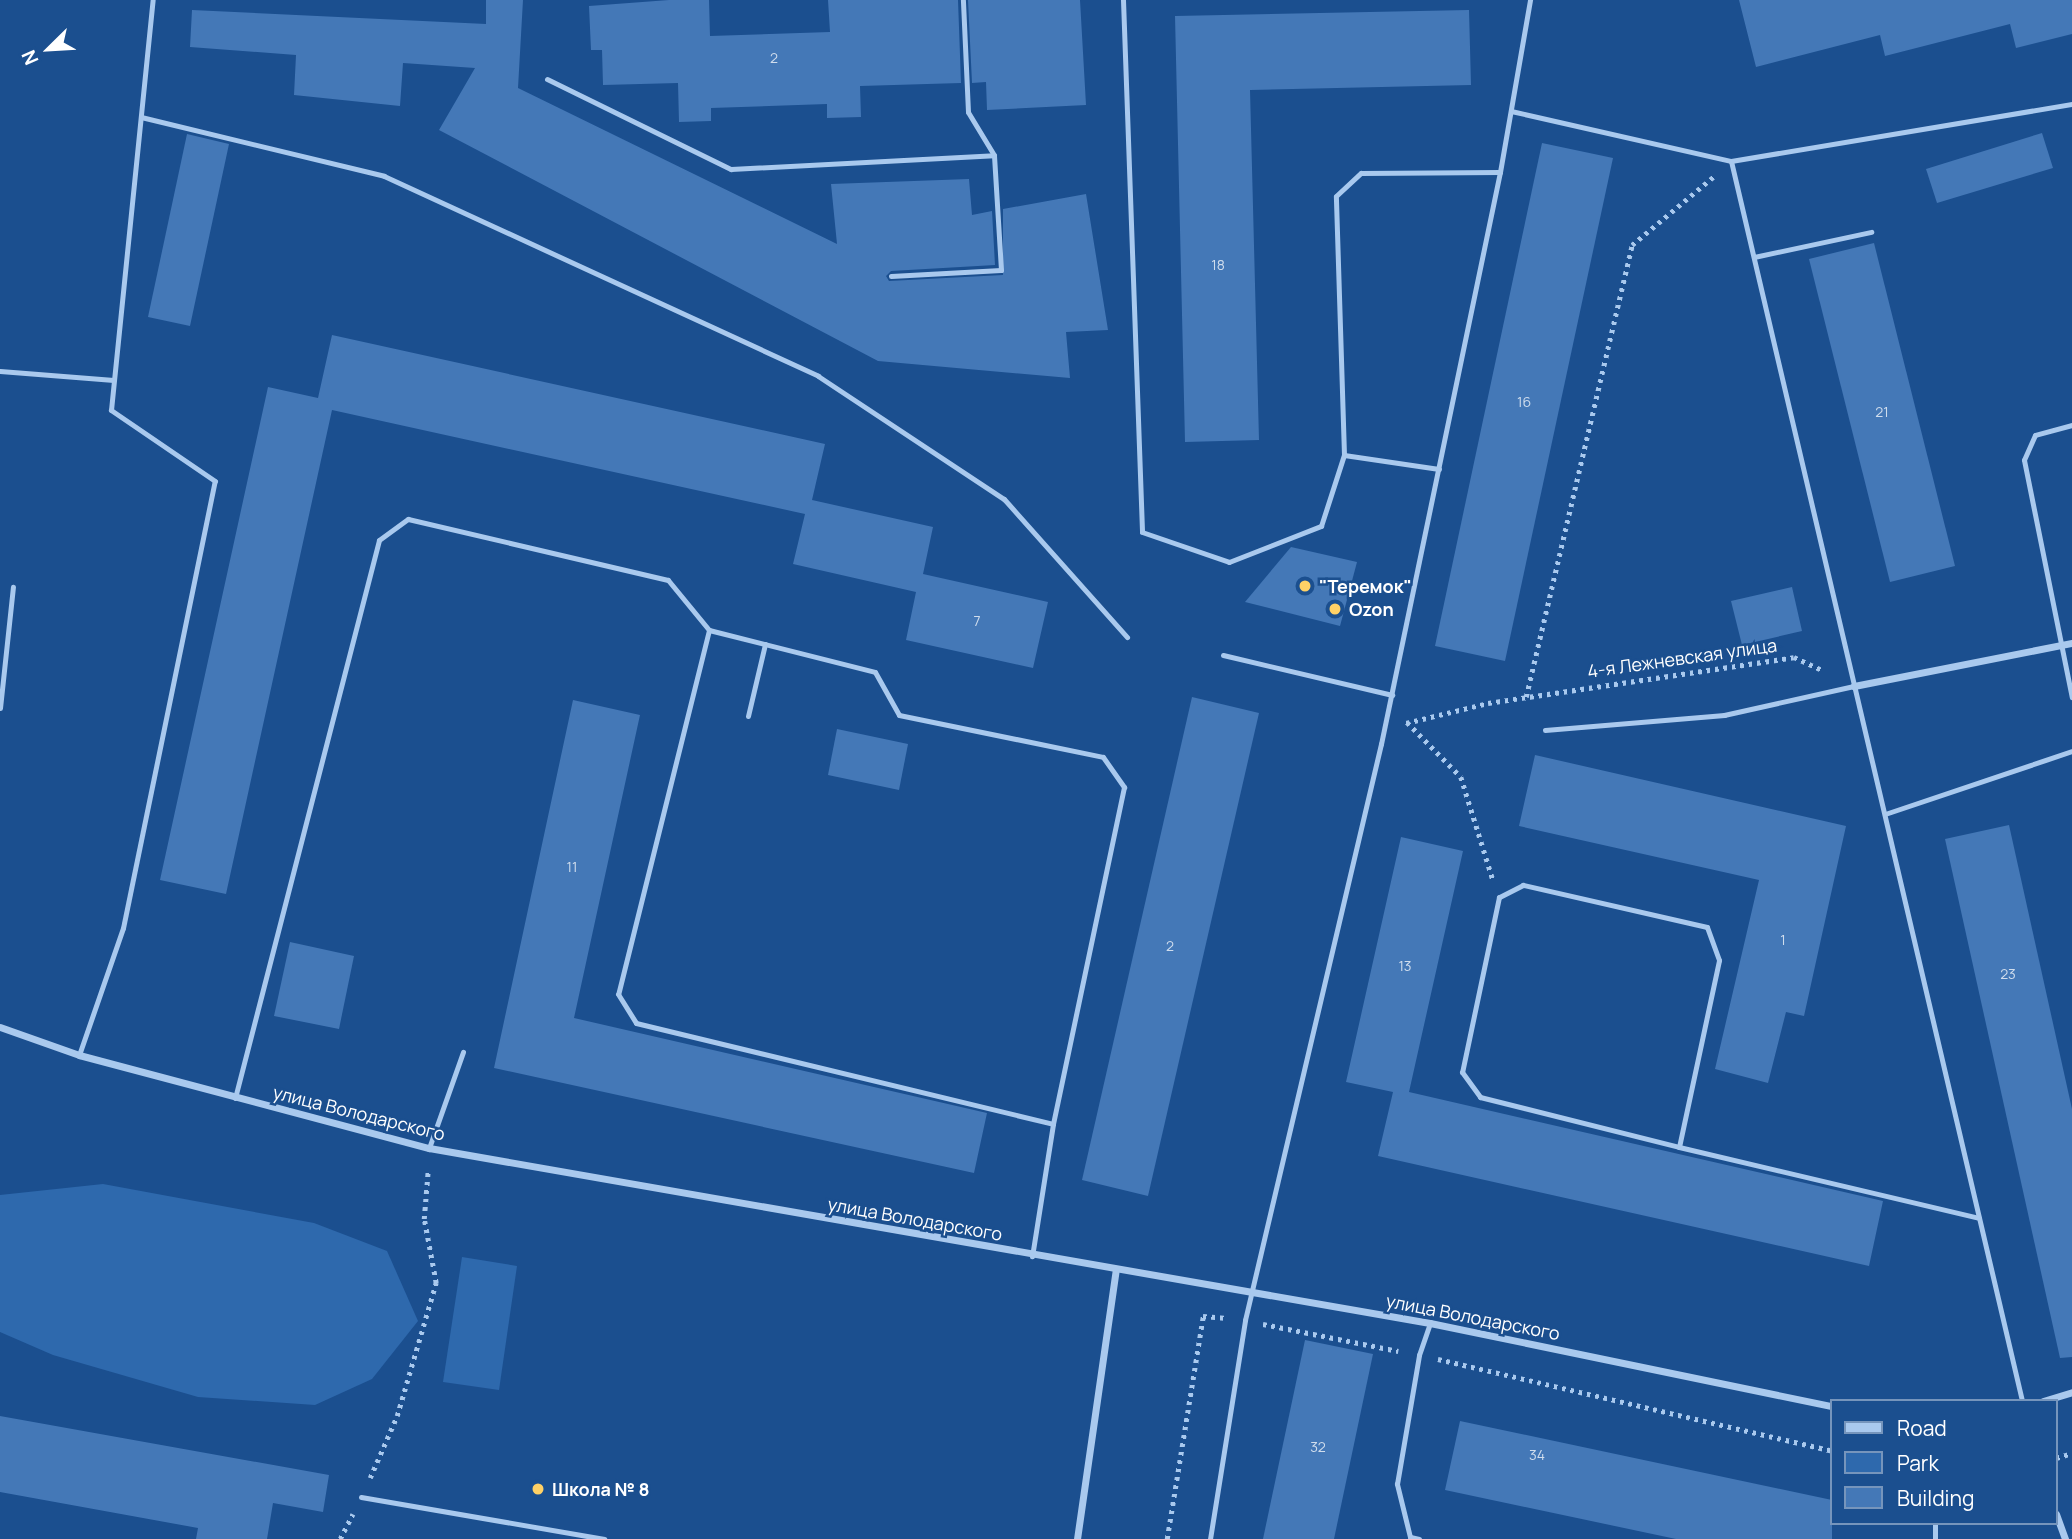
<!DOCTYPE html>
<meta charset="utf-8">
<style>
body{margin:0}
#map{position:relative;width:2072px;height:1539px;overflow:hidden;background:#1b4f8f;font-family:Manrope,sans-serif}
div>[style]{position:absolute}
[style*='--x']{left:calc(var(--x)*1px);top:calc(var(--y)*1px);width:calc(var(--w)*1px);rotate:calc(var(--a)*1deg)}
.green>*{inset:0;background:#2e69ad}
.building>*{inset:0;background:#4478b7}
.path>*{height:4.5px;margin-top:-2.25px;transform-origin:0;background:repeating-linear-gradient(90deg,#a9c9ee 0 3.5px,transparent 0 8.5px)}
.service>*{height:5px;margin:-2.5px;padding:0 2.5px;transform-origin:2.5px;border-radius:2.5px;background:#a9c9ee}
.minor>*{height:7px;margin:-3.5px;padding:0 3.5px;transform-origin:3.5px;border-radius:3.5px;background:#a9c9ee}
.dots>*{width:19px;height:19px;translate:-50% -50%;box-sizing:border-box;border:4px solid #1b4f8f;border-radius:50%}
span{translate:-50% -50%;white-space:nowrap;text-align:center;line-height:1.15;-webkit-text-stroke:5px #1b4f8f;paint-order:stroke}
.number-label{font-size:14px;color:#d0dded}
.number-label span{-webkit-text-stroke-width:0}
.poi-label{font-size:18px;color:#fff;font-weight:700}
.left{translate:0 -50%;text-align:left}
.street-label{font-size:18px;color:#fff}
.legend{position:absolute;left:1830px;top:1399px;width:228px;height:126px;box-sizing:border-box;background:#1b4f8f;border:2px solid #7695bc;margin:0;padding:9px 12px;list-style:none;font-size:21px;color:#fff}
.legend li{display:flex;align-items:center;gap:14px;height:35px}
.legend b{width:35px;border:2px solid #7695bc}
.north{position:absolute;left:14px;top:14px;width:70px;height:70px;-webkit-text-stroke:5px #1b4f8f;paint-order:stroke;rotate:246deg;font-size:19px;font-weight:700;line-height:28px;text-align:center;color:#fff}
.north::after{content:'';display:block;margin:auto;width:24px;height:32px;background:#fff;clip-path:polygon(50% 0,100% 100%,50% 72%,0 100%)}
</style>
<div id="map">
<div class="green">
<i style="clip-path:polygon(103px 1184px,314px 1223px,387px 1251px,418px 1321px,372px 1379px,315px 1405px,198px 1397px,53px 1355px,0 1332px,0 1195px)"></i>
<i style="clip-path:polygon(462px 1257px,517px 1266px,499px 1390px,443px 1382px)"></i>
</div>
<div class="building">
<i style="clip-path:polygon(486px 0,523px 0,518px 88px,837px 244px,831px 184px,969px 179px,972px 215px,992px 211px,995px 265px,891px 271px,886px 276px,889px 281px,1003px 275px,1003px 209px,1086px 194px,1108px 330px,1066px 332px,1070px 378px,878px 361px,439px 130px,475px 68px,403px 63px,400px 106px,294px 95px,296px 55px,190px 47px,192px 10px,486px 24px)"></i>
<i style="clip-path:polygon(669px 0,709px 0,710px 36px,830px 32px,828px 0,958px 0,961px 83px,860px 86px,861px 117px,827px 118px,827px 104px,711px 108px,711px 121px,679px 122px,678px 83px,603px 85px,602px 50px,591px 50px,589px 6px)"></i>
<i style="clip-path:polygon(968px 0,1080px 0,1086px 105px,987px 110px,986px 82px,972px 83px)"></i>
<i style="clip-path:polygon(1739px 0,2072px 0,2072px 34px,2016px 48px,2010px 24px,1885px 56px,1880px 35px,1756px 67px)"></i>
<i style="clip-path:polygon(1469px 10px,1471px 85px,1250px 90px,1259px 440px,1185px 442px,1175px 16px)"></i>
<i style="clip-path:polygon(2042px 133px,2053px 168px,1937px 203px,1926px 169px)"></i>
<i style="clip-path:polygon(187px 134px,229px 144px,190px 326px,148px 317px)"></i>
<i style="clip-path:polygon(1542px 143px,1613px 158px,1505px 661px,1435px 646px)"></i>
<i style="clip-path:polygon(1874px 243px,1955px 566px,1890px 582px,1809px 259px)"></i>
<i style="clip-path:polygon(332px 335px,825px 444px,812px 500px,933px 527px,923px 574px,1048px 602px,1033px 668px,906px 640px,916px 592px,793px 564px,805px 514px,332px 410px,226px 894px,160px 880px,268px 387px,318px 398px)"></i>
<i style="clip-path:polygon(1291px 547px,1357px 562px,1340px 626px,1245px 602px)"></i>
<i style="clip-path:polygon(1792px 587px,1802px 631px,1742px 645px,1731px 601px)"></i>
<i style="clip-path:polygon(1192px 697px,1259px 713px,1148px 1196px,1082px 1180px)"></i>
<i style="clip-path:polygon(573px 700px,640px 715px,574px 1018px,987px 1113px,974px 1173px,494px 1068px)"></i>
<i style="clip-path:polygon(837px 729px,908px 744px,899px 790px,828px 775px)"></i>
<i style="clip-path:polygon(1535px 755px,1846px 826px,1804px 1016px,1786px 1012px,1768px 1083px,1715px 1069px,1759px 880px,1519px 826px)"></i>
<i style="clip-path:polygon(2009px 825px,2072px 1109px,2072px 1357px,2060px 1358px,1945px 839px)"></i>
<i style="clip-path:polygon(1401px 837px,1463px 851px,1409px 1092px,1883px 1201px,1869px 1266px,1378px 1156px,1393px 1092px,1346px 1082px)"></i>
<i style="clip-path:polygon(290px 942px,354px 956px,339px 1029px,274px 1016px)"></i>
<i style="clip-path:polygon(1305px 1340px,1373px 1354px,1334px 1539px,1263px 1539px)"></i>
<i style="clip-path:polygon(0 1416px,329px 1475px,323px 1512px,273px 1503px,267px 1539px,196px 1539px,198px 1528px,0 1492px)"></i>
<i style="clip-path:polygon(1460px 1421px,1832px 1500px,1832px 1539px,1676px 1539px,1445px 1490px)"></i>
</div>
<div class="path">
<i style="--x:1526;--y:697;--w:464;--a:-76.8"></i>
<i style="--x:1632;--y:245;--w:106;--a:-40"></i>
<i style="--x:1407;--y:722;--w:77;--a:45.5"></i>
<i style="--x:1461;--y:777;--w:108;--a:72.7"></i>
<i style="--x:1406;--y:723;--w:84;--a:-13.7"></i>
<i style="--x:1488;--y:703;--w:309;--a:-8.5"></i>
<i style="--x:1794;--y:657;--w:31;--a:25"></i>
<i style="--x:1263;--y:1324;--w:138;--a:11.3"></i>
<i style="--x:1438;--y:1359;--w:405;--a:13.1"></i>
<i style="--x:2056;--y:1458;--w:17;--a:-17"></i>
<i style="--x:370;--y:1478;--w:68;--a:-66.5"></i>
<i style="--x:397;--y:1416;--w:139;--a:-73.7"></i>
<i style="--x:436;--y:1283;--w:65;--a:-100.6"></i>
<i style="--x:424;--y:1219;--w:49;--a:-85.3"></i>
<i style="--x:340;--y:1539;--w:28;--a:-63"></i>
<i style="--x:1167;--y:1539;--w:226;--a:-80.8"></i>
<i style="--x:1203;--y:1316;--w:24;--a:5"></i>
</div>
<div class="service">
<i style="--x:1123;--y:0;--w:532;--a:87.95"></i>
<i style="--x:1142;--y:532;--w:92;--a:19"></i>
<i style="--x:1229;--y:562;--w:99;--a:-21.4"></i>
<i style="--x:1321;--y:526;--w:75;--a:-72.1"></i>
<i style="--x:1344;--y:455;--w:259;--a:-91.8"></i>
<i style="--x:1336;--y:196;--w:34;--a:-43"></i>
<i style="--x:1361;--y:173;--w:139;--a:-0.4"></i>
<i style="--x:547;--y:79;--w:205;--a:26.1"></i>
<i style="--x:731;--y:169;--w:263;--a:-3"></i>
<i style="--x:1511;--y:111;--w:226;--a:12.8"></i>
<i style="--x:1731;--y:161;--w:346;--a:-9.5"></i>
<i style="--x:141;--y:117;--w:250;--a:13.6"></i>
<i style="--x:384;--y:176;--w:478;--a:24.7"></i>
<i style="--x:818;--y:376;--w:223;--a:33.5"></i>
<i style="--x:1004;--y:499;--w:185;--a:48.3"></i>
<i style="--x:1731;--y:161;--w:1274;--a:76.79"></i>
<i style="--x:1754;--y:257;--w:120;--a:-12.1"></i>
<i style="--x:891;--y:276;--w:110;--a:-3.1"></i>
<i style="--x:1001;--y:270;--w:115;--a:-93.5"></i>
<i style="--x:994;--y:155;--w:50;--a:-121.2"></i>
<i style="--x:968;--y:112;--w:112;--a:-92.6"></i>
<i style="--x:0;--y:371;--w:114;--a:4.5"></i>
<i style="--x:2072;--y:425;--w:38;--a:165"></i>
<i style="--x:2035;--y:435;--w:27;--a:114"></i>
<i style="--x:2024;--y:460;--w:242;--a:78.6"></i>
<i style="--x:1344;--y:455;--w:96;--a:8.4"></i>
<i style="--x:709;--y:630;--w:171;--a:14.2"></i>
<i style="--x:875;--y:672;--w:49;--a:60.8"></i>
<i style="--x:899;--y:715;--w:208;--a:11.6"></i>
<i style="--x:1103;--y:757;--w:37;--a:55"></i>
<i style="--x:1124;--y:787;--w:344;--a:101.9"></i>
<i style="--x:1223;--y:655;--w:174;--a:13.3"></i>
<i style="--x:0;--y:708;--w:122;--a:-83.9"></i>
<i style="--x:748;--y:716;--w:74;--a:-76.7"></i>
<i style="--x:1545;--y:730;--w:180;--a:-4.8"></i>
<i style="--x:1724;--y:715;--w:133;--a:-12.6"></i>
<i style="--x:1885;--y:814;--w:197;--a:-18.6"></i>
<i style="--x:79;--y:1055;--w:134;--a:-70.9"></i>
<i style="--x:123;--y:928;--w:456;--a:-78.4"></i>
<i style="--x:215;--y:481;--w:126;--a:-145.7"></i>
<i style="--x:111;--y:410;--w:412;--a:-84.2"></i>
<i style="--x:235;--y:1098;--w:576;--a:-75.53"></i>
<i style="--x:379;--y:540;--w:36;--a:-36"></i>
<i style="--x:408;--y:519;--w:267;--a:13.2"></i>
<i style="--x:668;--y:580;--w:65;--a:50.6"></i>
<i style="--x:709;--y:630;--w:375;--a:104"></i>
<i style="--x:618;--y:994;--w:34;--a:58"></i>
<i style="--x:636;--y:1023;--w:429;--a:13.6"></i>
<i style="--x:1053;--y:1124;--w:134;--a:99"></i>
<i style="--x:1679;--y:1147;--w:191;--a:-77.9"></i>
<i style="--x:1719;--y:960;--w:35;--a:-110"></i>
<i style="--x:1707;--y:927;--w:189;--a:-167.1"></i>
<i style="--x:1523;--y:885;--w:27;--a:153"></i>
<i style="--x:1499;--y:897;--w:179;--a:101.9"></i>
<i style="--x:1462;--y:1072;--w:31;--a:54"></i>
<i style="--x:1480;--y:1097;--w:205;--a:14.1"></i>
<i style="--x:1679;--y:1147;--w:308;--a:13.3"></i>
<i style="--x:429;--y:1148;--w:102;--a:-70.5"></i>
<i style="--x:361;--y:1497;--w:247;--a:9.8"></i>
<i style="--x:1935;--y:1523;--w:16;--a:90"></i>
<i style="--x:1210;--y:1539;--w:222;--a:-80.9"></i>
<i style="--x:1245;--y:1320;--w:592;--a:-76.72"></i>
<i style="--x:1381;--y:744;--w:584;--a:-78.25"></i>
<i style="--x:1500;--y:172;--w:175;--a:-80.1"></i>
<i style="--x:1419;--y:1539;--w:9;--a:-167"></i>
<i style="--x:1410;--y:1537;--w:55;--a:-103.8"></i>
<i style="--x:1397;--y:1484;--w:131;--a:-80.3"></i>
<i style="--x:1419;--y:1355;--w:34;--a:-71"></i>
</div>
<div class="minor">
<i style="--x:1854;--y:686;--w:222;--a:-11.2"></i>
<i style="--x:0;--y:1027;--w:84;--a:19.5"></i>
<i style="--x:79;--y:1055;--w:362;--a:14.9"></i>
<i style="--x:429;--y:1148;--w:1016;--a:9.92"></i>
<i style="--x:1430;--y:1323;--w:410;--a:11.7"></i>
<i style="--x:2043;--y:1401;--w:30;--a:-17"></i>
<i style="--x:2056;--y:1514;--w:27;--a:70"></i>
<i style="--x:1077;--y:1539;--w:272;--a:-81.8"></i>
</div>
<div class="dots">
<i style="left:1305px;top:586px;background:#ffd166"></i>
<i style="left:1335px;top:609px;background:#ffd166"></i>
<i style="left:538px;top:1489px;background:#ffd166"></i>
</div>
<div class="number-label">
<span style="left:774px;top:58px">2</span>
<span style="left:1218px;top:265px">18</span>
<span style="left:1524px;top:402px">16</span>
<span style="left:1882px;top:412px">21</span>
<span style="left:977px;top:621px">7</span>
<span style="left:572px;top:867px">11</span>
<span style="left:1783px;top:940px">1</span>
<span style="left:1170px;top:946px">2</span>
<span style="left:1405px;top:966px">13</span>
<span style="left:2008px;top:974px">23</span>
<span style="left:1318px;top:1447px">32</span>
<span style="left:1537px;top:1455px">34</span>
</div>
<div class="poi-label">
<span class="left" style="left:1319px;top:586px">"Теремок"</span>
<span class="left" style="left:1349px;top:609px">Ozon</span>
<span class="left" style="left:552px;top:1489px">Школа № 8</span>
</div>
<div class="street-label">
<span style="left:1682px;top:658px;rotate:-8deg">4-я Лежневская улица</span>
<span style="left:359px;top:1113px;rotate:14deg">улица Володарского</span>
<span style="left:915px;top:1219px;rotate:10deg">улица Володарского</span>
<span style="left:1473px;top:1317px;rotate:11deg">улица Володарского</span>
</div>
<ul class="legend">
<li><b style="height:9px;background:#a9c9ee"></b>Road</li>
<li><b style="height:19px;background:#2e69ad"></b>Park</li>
<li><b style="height:19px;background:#4478b7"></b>Building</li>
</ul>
<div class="north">N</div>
</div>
